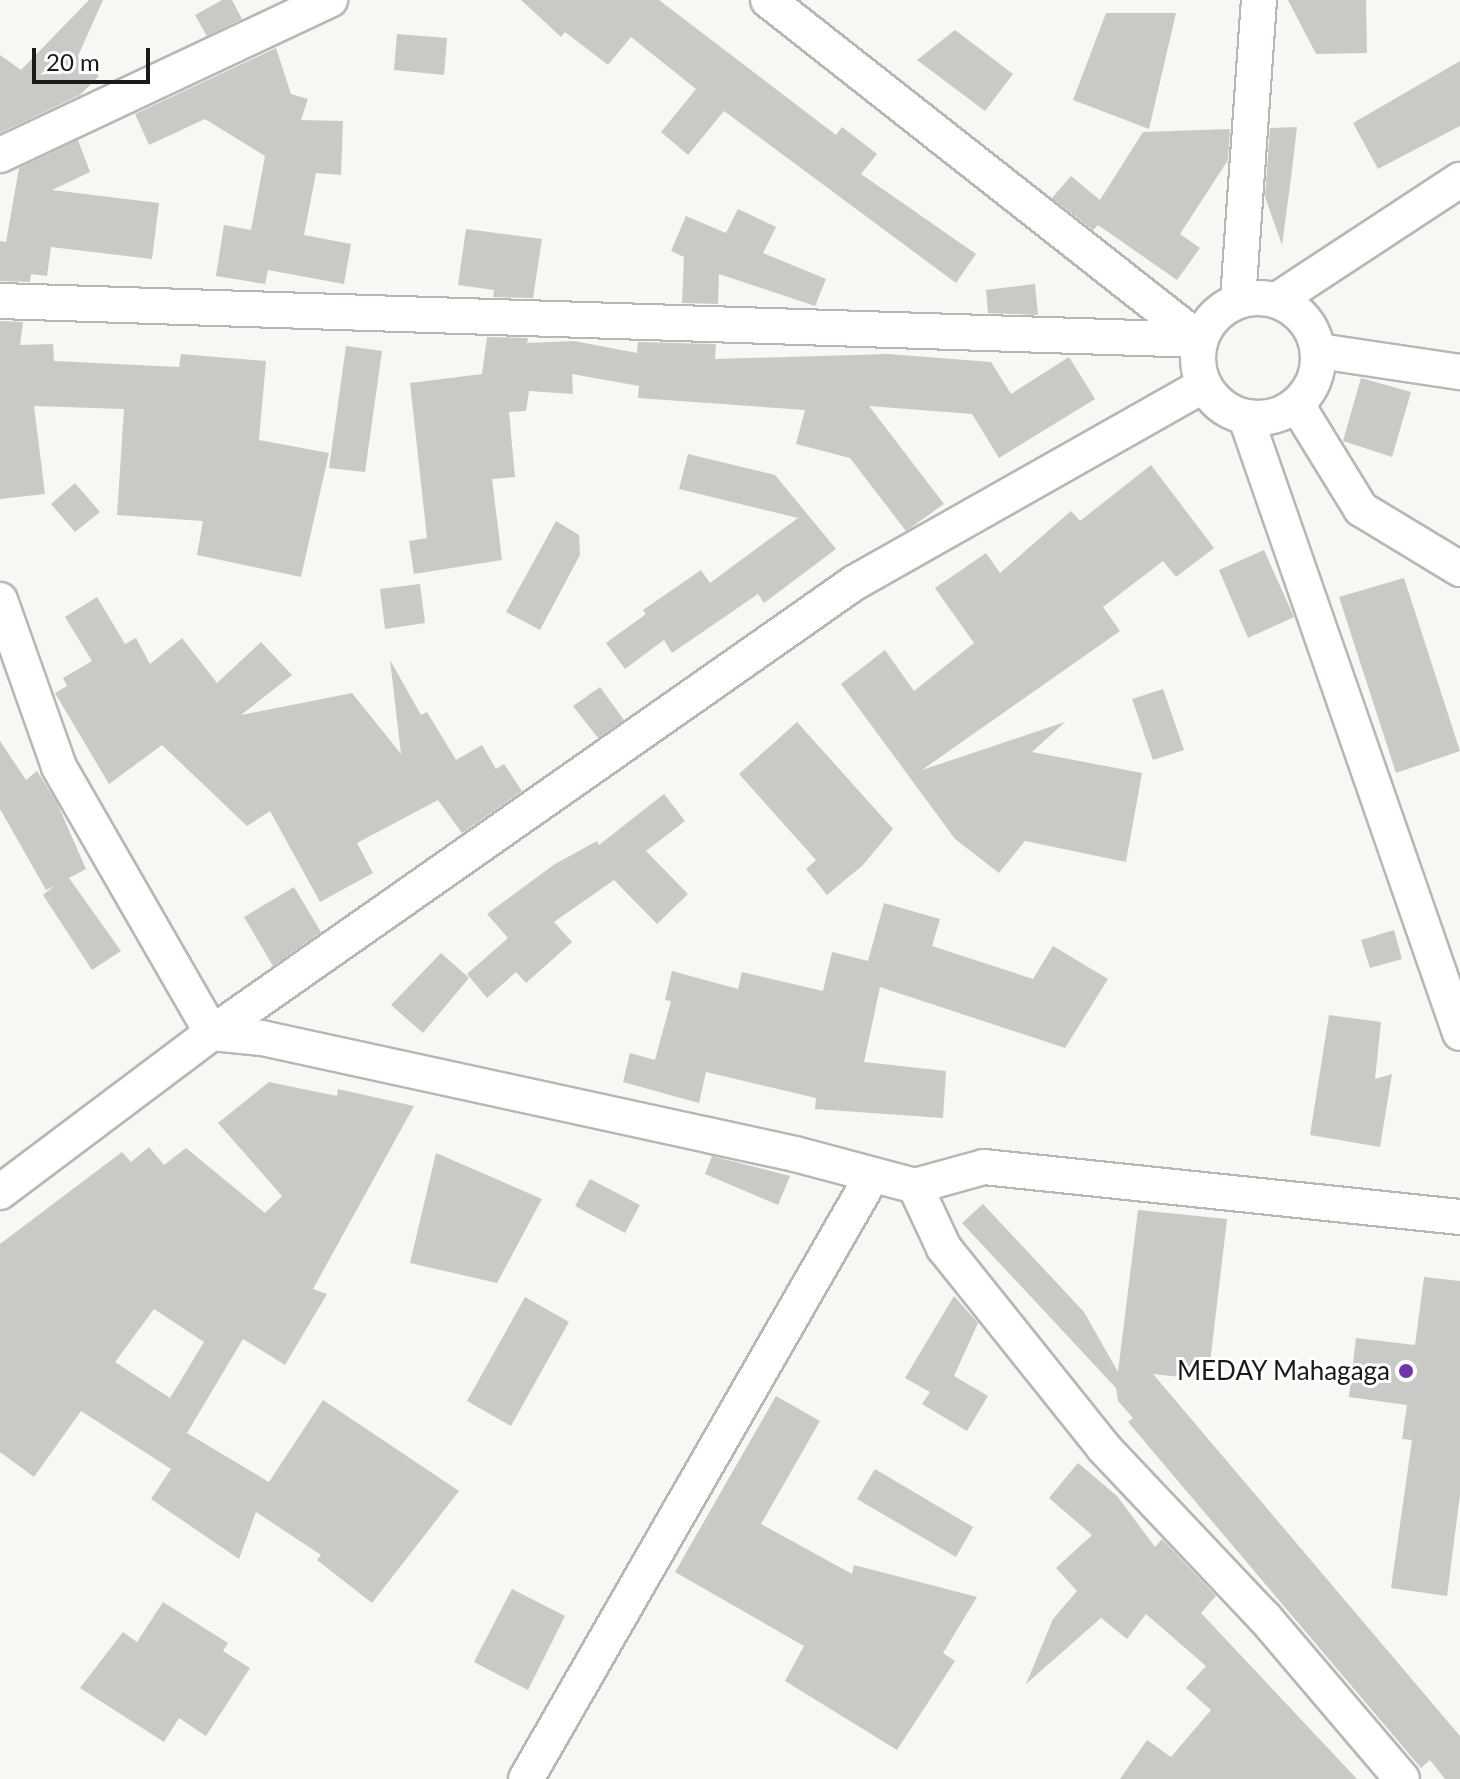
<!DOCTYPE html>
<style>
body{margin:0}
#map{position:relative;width:1460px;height:1779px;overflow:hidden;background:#f6f8f3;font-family:Lato,sans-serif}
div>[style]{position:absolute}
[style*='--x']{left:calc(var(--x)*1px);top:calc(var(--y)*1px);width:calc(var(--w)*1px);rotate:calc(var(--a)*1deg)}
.building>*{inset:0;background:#c9cac6}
.roads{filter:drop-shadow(2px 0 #b6b8b4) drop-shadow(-2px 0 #b6b8b4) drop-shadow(0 2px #b6b8b4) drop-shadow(0 -2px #b6b8b4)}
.minor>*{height:34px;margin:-17px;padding:0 17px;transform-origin:17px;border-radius:17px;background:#fff}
.minor>.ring{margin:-17px;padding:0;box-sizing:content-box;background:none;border:34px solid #fff;border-radius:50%}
.dots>*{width:22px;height:22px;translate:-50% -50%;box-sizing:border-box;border:4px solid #fff;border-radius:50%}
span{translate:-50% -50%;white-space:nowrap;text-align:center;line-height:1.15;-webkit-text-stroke:6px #fff;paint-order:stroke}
.poi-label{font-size:26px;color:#1a1a19}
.right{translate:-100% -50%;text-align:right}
.scale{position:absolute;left:32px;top:48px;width:118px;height:36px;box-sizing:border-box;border:4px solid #1a1a19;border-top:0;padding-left:10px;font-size:24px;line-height:28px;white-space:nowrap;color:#1a1a19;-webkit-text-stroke:6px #fff;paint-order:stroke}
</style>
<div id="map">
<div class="building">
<i style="clip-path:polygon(89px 0,103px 0,78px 56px,99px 76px,80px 95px,0 133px,0 55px,21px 70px)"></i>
<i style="clip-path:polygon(222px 0,232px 0,242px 19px,207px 36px,195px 15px)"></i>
<i style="clip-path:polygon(521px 0,659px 0,836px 135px,842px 127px,877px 154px,861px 174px,976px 254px,956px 283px,724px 111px,688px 155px,661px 132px,696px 89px,631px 37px,608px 65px,565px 32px,561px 37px)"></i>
<i style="clip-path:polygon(1288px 0,1366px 0,1367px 53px,1316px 54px)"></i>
<i style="clip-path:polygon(1106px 13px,1176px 13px,1149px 129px,1073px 100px)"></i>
<i style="clip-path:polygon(955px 30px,1013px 74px,985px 111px,917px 60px)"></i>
<i style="clip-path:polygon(397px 34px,447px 38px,444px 75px,394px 70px)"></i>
<i style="clip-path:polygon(276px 48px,291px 94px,308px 99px,301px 120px,343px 121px,341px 175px,316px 173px,304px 235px,351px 244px,344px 284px,268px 270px,265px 284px,216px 276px,224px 225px,251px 230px,265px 156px,205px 119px,149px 145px,135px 114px)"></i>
<i style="clip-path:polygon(1460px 61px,1460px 126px,1378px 169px,1353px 123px)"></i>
<i style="clip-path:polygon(1297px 127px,1291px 178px,1282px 245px,1265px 197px,1270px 128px)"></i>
<i style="clip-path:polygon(1230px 129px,1228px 160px,1180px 234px,1200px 248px,1177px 280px,1098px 225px,1093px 230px,1052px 198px,1071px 176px,1100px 200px,1143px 132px)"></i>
<i style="clip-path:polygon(78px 140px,90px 172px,52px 190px,159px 203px,152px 259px,51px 247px,47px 276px,31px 274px,30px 282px,0 281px,0 241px,6px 242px,19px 168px)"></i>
<i style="clip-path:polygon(738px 209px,776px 227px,763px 253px,826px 279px,815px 306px,719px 274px,718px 304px,682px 303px,684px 257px,671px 251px,686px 216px,726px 233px)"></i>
<i style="clip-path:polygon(466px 229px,542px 239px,533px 298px,493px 297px,494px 290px,458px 285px)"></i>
<i style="clip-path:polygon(1035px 284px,1038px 315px,988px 313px,986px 290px)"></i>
<i style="clip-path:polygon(0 321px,23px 322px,20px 345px,53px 344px,54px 361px,179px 367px,181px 354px,266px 361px,259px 440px,329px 453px,301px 577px,197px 555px,203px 521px,117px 515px,124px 409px,34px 406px,45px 494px,0 499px)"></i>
<i style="clip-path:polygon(487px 337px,528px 338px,527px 343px,574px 341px,637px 353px,638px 342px,716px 344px,715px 359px,888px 354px,991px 362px,1011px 394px,1069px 357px,1095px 399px,999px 458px,972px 414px,869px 406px,944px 504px,906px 531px,850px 458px,796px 444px,805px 410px,638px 398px,639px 386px,572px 374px,573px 394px,529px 391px,526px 411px,509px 412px,515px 477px,492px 479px,502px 560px,414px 574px,409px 541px,427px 538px,410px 383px,482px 374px)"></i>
<i style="clip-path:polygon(346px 346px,382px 351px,365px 472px,329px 468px)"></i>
<i style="clip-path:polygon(1361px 378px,1411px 392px,1392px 457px,1343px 441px)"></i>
<i style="clip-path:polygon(688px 454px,775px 475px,836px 549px,764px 603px,758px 594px,672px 653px,664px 640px,625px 669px,606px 643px,646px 614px,643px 610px,701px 570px,710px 583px,798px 518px,679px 489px)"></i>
<i style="clip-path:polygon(1151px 465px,1214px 548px,1176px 577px,1163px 561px,1103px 607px,1120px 631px,922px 770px,1065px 722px,1032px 752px,1142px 773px,1126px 862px,1025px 841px,999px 873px,955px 839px,841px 684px,885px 650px,914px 691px,974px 643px,935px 588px,986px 553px,1000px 573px,1071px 511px,1080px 521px)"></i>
<i style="clip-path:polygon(75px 483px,100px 512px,75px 532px,51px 504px)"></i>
<i style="clip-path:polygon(556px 521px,579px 535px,580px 555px,540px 630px,506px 612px)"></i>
<i style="clip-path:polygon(1264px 550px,1294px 617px,1248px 638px,1219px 570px)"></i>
<i style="clip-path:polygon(1404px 578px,1460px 751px,1396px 773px,1339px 597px)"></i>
<i style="clip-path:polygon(420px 584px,425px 623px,385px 629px,380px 589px)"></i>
<i style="clip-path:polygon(97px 597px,125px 644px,136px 638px,150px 664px,182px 638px,217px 683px,261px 642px,292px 675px,241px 715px,352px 693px,401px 754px,390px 660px,421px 715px,427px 712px,456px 760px,482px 745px,496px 769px,504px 764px,522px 791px,462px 833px,438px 800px,357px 843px,373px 873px,320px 902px,270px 811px,247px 826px,162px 745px,109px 784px,55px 693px,67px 686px,63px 678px,92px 661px,65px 617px)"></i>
<i style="clip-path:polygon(600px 687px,624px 720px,598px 738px,573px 706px)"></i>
<i style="clip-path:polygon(1163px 689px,1184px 750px,1153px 760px,1132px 699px)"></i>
<i style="clip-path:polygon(797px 722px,893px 829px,863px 865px,827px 895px,806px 869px,816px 860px,739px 774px)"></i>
<i style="clip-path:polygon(0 741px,26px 780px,37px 771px,57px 803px,86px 869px,69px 878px,121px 951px,92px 970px,43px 895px,54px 886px,46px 890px,0 809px)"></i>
<i style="clip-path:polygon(664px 794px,685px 821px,646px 851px,688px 894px,657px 924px,614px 880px,554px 922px,572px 942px,526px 983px,516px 972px,487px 998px,467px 974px,508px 938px,487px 914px,555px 864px,597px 841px,599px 845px)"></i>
<i style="clip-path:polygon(294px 887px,321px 932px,273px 966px,244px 917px)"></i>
<i style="clip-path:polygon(884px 903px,940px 919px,932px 946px,1033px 979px,1053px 946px,1108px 979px,1065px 1048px,880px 987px,864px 1062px,946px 1071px,943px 1118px,815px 1109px,816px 1098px,706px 1072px,699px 1103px,623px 1082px,630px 1053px,655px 1060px,671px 1001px,665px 1000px,672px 971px,738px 989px,742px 972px,823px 991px,832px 952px,868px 961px)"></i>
<i style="clip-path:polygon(1394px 930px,1402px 959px,1370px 968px,1361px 940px)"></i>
<i style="clip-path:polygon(441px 953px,469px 978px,423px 1033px,391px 1005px)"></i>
<i style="clip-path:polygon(1329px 1015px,1381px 1022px,1375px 1079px,1392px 1074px,1380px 1147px,1310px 1135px)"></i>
<i style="clip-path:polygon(evenodd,269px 1082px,337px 1096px,338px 1089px,414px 1106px,313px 1289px,327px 1294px,285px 1365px,243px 1339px,187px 1433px,269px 1482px,323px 1400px,459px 1491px,372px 1603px,317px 1560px,321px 1555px,256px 1512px,239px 1559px,151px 1499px,171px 1469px,81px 1411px,34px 1477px,0 1452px,0 1244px,122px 1152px,131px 1162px,149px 1147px,164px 1165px,186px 1148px,265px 1213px,282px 1196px,218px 1123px,269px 1082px,154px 1309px,204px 1342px,170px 1398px,115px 1362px,154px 1309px)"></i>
<i style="clip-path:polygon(436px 1153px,542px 1199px,497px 1283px,410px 1263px)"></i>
<i style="clip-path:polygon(712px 1156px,790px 1176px,778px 1205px,705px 1174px)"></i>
<i style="clip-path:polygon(590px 1179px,640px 1205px,625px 1233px,575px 1206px)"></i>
<i style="clip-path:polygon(983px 1204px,1084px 1312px,1118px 1372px,1138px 1210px,1227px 1219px,1208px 1380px,1153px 1374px,1460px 1736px,1460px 1779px,1445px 1779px,1430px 1760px,1421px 1768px,1128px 1422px,1133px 1418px,1118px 1401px,1116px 1388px,962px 1223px)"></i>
<i style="clip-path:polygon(1424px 1277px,1460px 1281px,1460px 1495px,1447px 1596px,1391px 1588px,1412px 1440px,1402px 1439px,1407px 1405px,1349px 1397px,1356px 1338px,1415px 1345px)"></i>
<i style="clip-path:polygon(954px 1296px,978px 1323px,954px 1376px,988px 1396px,967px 1431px,922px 1404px,930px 1392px,905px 1378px)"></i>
<i style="clip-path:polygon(525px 1297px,569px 1322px,511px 1426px,467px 1401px)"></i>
<i style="clip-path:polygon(776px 1396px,820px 1421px,761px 1524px,852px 1574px,854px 1565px,977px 1597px,943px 1653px,955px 1661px,897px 1750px,785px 1681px,804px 1646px,675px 1572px)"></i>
<i style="clip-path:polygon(1078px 1463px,1117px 1496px,1155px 1547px,1162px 1539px,1216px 1596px,1201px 1613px,1357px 1779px,1120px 1779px,1147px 1740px,1171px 1757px,1211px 1710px,1186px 1688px,1206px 1666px,1146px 1614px,1127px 1639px,1101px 1618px,1026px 1684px,1053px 1619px,1077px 1591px,1056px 1568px,1092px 1535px,1049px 1498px)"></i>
<i style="clip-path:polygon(875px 1469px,973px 1527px,956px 1557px,857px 1499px)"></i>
<i style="clip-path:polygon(512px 1589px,565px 1616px,528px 1690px,474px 1662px)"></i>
<i style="clip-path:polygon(163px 1602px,228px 1643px,223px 1651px,250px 1668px,206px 1736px,179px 1718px,164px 1742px,80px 1688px,123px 1632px,137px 1642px)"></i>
</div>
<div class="roads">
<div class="minor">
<i style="--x:768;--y:0;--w:550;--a:38.2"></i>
<i style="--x:0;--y:155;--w:365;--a:-25.2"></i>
<i class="ring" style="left:1198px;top:298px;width:86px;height:86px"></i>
<i style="--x:1238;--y:300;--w:301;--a:-86"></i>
<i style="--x:1277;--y:300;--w:219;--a:-33.3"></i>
<i style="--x:0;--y:301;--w:1201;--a:1.86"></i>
<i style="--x:1319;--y:351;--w:143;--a:8.5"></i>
<i style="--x:1297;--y:405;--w:122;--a:58.4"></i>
<i style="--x:1361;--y:509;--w:116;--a:31.2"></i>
<i style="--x:1246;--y:418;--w:651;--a:70.81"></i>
<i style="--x:0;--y:600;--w:177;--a:70.5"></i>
<i style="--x:59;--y:767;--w:307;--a:60.1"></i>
<i style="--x:212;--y:1033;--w:50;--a:5.7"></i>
<i style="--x:262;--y:1038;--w:545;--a:12.28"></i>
<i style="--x:795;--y:1154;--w:124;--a:14.9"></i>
<i style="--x:915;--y:1186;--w:72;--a:-15.4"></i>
<i style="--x:984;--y:1167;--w:479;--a:6"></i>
<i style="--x:915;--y:1186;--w:68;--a:64.9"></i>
<i style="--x:944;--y:1248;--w:256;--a:51.3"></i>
<i style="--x:1104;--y:1448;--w:234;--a:46.6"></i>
<i style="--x:1265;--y:1618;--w:211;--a:49.6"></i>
<i style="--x:0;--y:1192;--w:265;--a:-36.9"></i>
<i style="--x:212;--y:1033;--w:784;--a:-35.03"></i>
<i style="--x:854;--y:583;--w:402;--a:-29.5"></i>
<i style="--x:526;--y:1779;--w:695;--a:-60.15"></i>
</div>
</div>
<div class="dots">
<i style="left:1406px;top:1371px;background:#7035aa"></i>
</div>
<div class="poi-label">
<span class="right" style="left:1390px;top:1371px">MEDAY Mahagaga</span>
</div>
<div class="scale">20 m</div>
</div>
